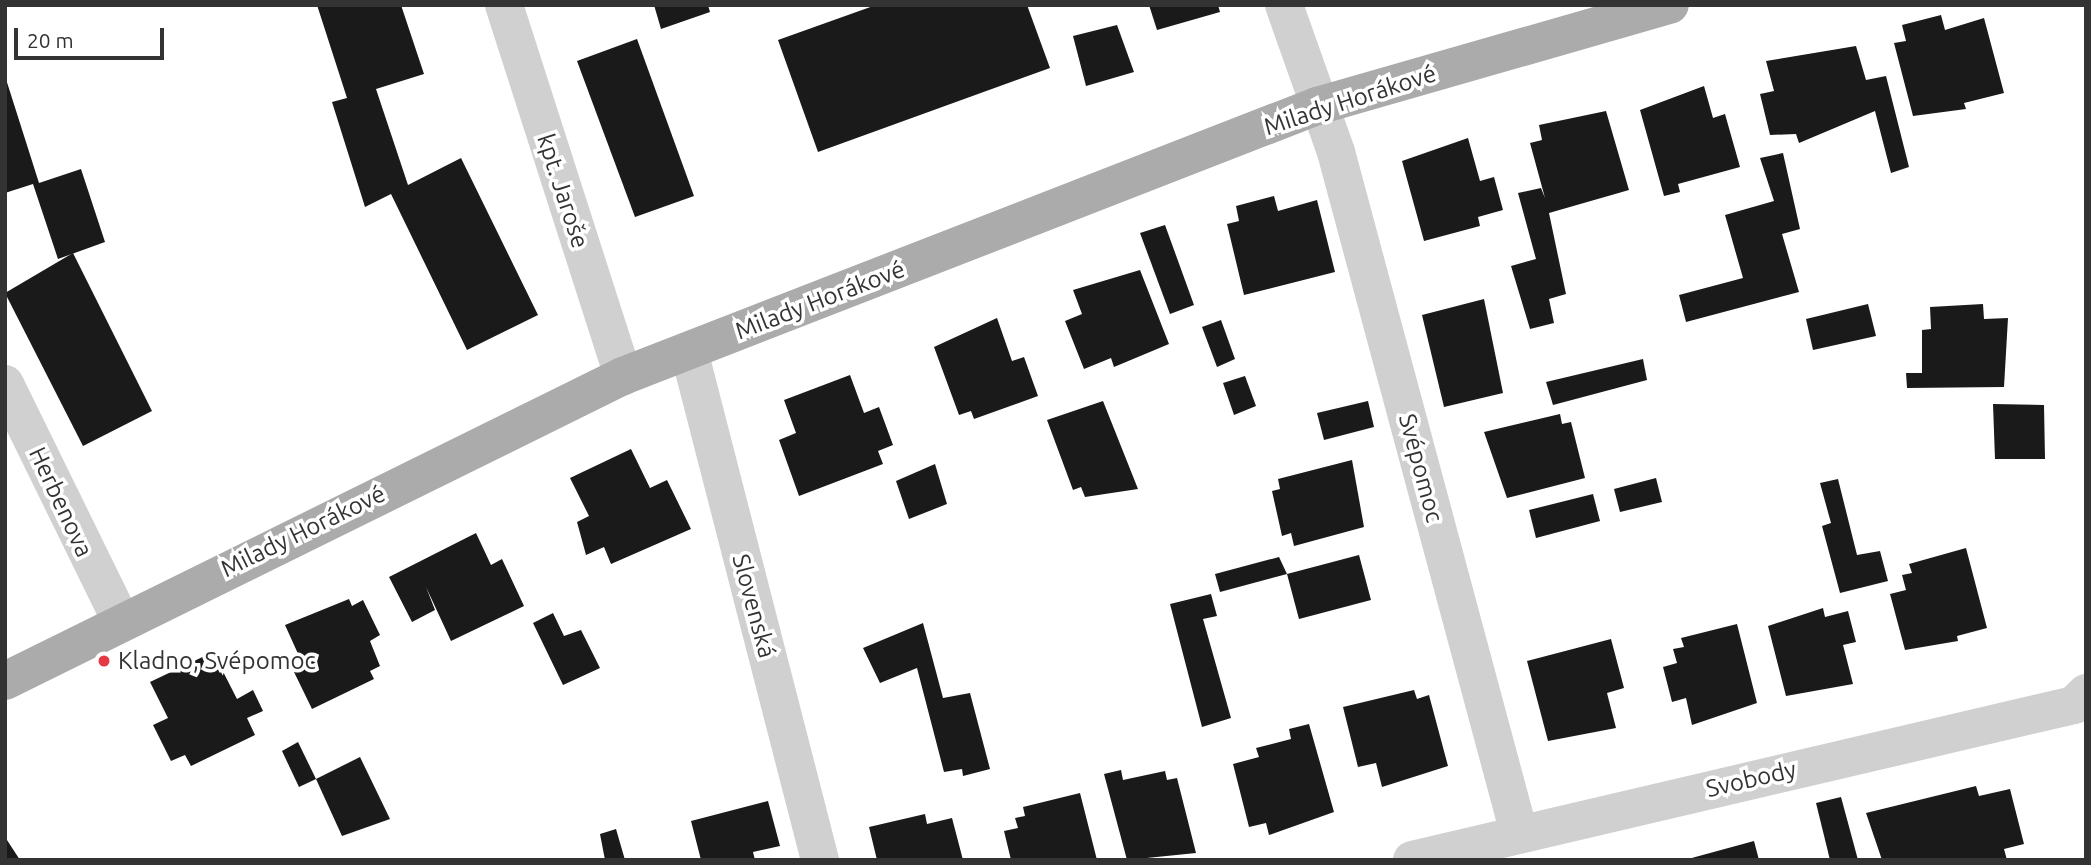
<!DOCTYPE html>
<meta charset="utf-8">
<style>
body{margin:0}
#map{position:relative;width:2091px;height:865px;overflow:hidden;background:#fff;font-family:Ubuntu,sans-serif}
div>[style]{position:absolute}
[style*='--x']{left:calc(var(--x)*1px);top:calc(var(--y)*1px);width:calc(var(--w)*1px);rotate:calc(var(--a)*1deg)}
.building>*{inset:0;background:#1a1a1a}
.minor>*{height:38px;margin:-19px;padding:0 19px;transform-origin:19px;border-radius:19px;background:#d0d0d0}
.major>*{height:38px;margin:-19px;padding:0 19px;transform-origin:19px;border-radius:19px;background:#ababab}
.dots>*{width:19px;height:19px;translate:-50% -50%;box-sizing:border-box;border:4px solid #fff;border-radius:50%}
span{translate:-50% -50%;white-space:nowrap;text-align:center;line-height:1.15;-webkit-text-stroke:7px #fff;paint-order:stroke}
.street-label{font-size:24px;color:#333}
.poi-label{font-size:24px;color:#333}
.left{translate:0 -50%;text-align:left}
.frame{position:absolute;inset:0;border:7px solid #333;pointer-events:none}
.scale{position:absolute;left:14px;top:28px;width:150px;height:32px;box-sizing:border-box;border:4px solid #333;border-top:0;padding-left:9px;font-size:21px;line-height:24px;white-space:nowrap;color:#333;-webkit-text-stroke:5px #fff;paint-order:stroke}
</style>
<div id="map">
<div class="building">
<i style="clip-path:polygon(317px 5px,401px 5px,424px 74px,376px 89px,408px 185px,461px 158px,538px 315px,467px 350px,391px 194px,365px 207px,332px 102px,347px 98px)"></i>
<i style="clip-path:polygon(654px 5px,708px 5px,710px 12px,661px 29px)"></i>
<i style="clip-path:polygon(876px 5px,1027px 5px,1050px 68px,818px 152px,778px 40px)"></i>
<i style="clip-path:polygon(1149px 5px,1218px 5px,1220px 12px,1157px 30px)"></i>
<i style="clip-path:polygon(1941px 15px,1945px 30px,1984px 18px,2004px 93px,1964px 103px,1966px 109px,1913px 116px,1894px 43px,1906px 41px,1902px 25px)"></i>
<i style="clip-path:polygon(1117px 25px,1134px 72px,1086px 86px,1073px 36px)"></i>
<i style="clip-path:polygon(637px 39px,694px 196px,635px 217px,577px 61px)"></i>
<i style="clip-path:polygon(1856px 46px,1866px 80px,1886px 76px,1909px 167px,1891px 173px,1875px 111px,1799px 143px,1796px 134px,1770px 135px,1760px 94px,1774px 91px,1766px 61px)"></i>
<i style="clip-path:polygon(5px 76px,39px 183px,81px 169px,105px 242px,58px 259px,33px 184px,5px 193px)"></i>
<i style="clip-path:polygon(1704px 86px,1713px 118px,1725px 114px,1740px 167px,1678px 184px,1680px 192px,1664px 196px,1640px 110px)"></i>
<i style="clip-path:polygon(1606px 111px,1629px 190px,1549px 213px,1566px 294px,1549px 299px,1554px 323px,1530px 329px,1511px 266px,1536px 259px,1518px 193px,1541px 188px,1545px 198px,1530px 143px,1542px 140px,1539px 125px)"></i>
<i style="clip-path:polygon(1468px 138px,1480px 181px,1494px 177px,1503px 210px,1478px 217px,1480px 226px,1424px 241px,1402px 161px)"></i>
<i style="clip-path:polygon(1783px 153px,1800px 229px,1782px 234px,1799px 292px,1686px 322px,1679px 295px,1743px 278px,1725px 215px,1774px 201px,1760px 158px)"></i>
<i style="clip-path:polygon(1274px 196px,1278px 211px,1317px 200px,1335px 272px,1244px 295px,1227px 224px,1239px 221px,1236px 206px)"></i>
<i style="clip-path:polygon(1165px 225px,1194px 305px,1170px 314px,1140px 233px)"></i>
<i style="clip-path:polygon(73px 253px,152px 411px,83px 446px,5px 293px)"></i>
<i style="clip-path:polygon(1140px 270px,1169px 344px,1114px 367px,1111px 358px,1084px 369px,1065px 321px,1082px 314px,1073px 290px)"></i>
<i style="clip-path:polygon(1484px 299px,1503px 393px,1444px 407px,1422px 315px)"></i>
<i style="clip-path:polygon(1868px 304px,1876px 336px,1813px 350px,1806px 319px)"></i>
<i style="clip-path:polygon(1983px 304px,1984px 319px,2008px 318px,2004px 387px,1907px 388px,1906px 373px,1922px 373px,1922px 330px,1931px 329px,1930px 307px)"></i>
<i style="clip-path:polygon(997px 318px,1012px 361px,1024px 357px,1038px 396px,974px 419px,971px 411px,959px 415px,934px 347px)"></i>
<i style="clip-path:polygon(1221px 320px,1235px 359px,1217px 367px,1202px 327px)"></i>
<i style="clip-path:polygon(1643px 359px,1647px 380px,1553px 405px,1546px 382px)"></i>
<i style="clip-path:polygon(850px 375px,864px 413px,879px 407px,893px 445px,878px 451px,883px 464px,799px 496px,779px 440px,796px 433px,784px 400px)"></i>
<i style="clip-path:polygon(1245px 376px,1256px 406px,1234px 415px,1223px 383px)"></i>
<i style="clip-path:polygon(1103px 401px,1138px 489px,1085px 497px,1081px 487px,1073px 490px,1047px 420px)"></i>
<i style="clip-path:polygon(1368px 401px,1374px 427px,1324px 440px,1317px 413px)"></i>
<i style="clip-path:polygon(1993px 404px,2044px 405px,2045px 459px,1995px 459px)"></i>
<i style="clip-path:polygon(1560px 414px,1562px 424px,1571px 422px,1585px 478px,1507px 498px,1484px 432px)"></i>
<i style="clip-path:polygon(631px 449px,650px 488px,667px 480px,691px 529px,611px 564px,604px 547px,586px 555px,577px 522px,589px 516px,570px 478px)"></i>
<i style="clip-path:polygon(1352px 460px,1364px 527px,1294px 546px,1291px 533px,1282px 536px,1272px 491px,1280px 489px,1278px 479px)"></i>
<i style="clip-path:polygon(935px 464px,947px 504px,909px 519px,896px 481px)"></i>
<i style="clip-path:polygon(1656px 478px,1662px 502px,1620px 512px,1614px 489px)"></i>
<i style="clip-path:polygon(1838px 479px,1857px 555px,1880px 551px,1888px 581px,1840px 593px,1822px 526px,1831px 523px,1820px 483px)"></i>
<i style="clip-path:polygon(1593px 494px,1600px 521px,1536px 538px,1529px 510px)"></i>
<i style="clip-path:polygon(476px 533px,491px 565px,502px 559px,524px 606px,451px 641px,426px 587px,435px 610px,412px 622px,389px 577px)"></i>
<i style="clip-path:polygon(1966px 548px,1987px 628px,1957px 636px,1958px 641px,1905px 650px,1890px 594px,1906px 590px,1902px 575px,1912px 573px,1909px 564px)"></i>
<i style="clip-path:polygon(1359px 555px,1371px 600px,1299px 619px,1287px 574px)"></i>
<i style="clip-path:polygon(1279px 557px,1287px 574px,1220px 592px,1215px 574px)"></i>
<i style="clip-path:polygon(1211px 594px,1217px 616px,1203px 619px,1231px 718px,1202px 727px,1170px 604px)"></i>
<i style="clip-path:polygon(349px 599px,352px 606px,363px 600px,380px 635px,370px 641px,380px 666px,370px 671px,374px 679px,312px 709px,294px 672px,304px 667px,285px 625px)"></i>
<i style="clip-path:polygon(1823px 608px,1825px 617px,1848px 611px,1856px 642px,1843px 645px,1853px 684px,1786px 696px,1768px 626px)"></i>
<i style="clip-path:polygon(553px 613px,564px 636px,581px 630px,600px 668px,563px 685px,533px 623px)"></i>
<i style="clip-path:polygon(923px 623px,943px 698px,970px 693px,990px 769px,963px 776px,962px 769px,944px 772px,917px 668px,880px 683px,863px 648px)"></i>
<i style="clip-path:polygon(1737px 624px,1757px 703px,1692px 725px,1686px 698px,1672px 702px,1663px 667px,1677px 663px,1673px 649px,1684px 647px,1681px 638px)"></i>
<i style="clip-path:polygon(1611px 639px,1624px 688px,1607px 693px,1616px 728px,1548px 741px,1527px 661px)"></i>
<i style="clip-path:polygon(213px 652px,237px 699px,253px 690px,263px 711px,247px 718px,255px 735px,191px 766px,185px 755px,171px 761px,153px 725px,168px 718px,150px 682px)"></i>
<i style="clip-path:polygon(1414px 690px,1417px 699px,1429px 695px,1448px 766px,1382px 787px,1376px 763px,1358px 767px,1343px 707px)"></i>
<i style="clip-path:polygon(1309px 724px,1334px 812px,1269px 835px,1266px 823px,1249px 827px,1233px 764px,1259px 757px,1256px 748px,1291px 739px,1289px 729px)"></i>
<i style="clip-path:polygon(298px 742px,316px 779px,299px 787px,282px 751px)"></i>
<i style="clip-path:polygon(360px 757px,390px 819px,342px 836px,316px 779px)"></i>
<i style="clip-path:polygon(1121px 770px,1123px 780px,1165px 771px,1167px 780px,1177px 778px,1196px 853px,1127px 860px,1104px 774px)"></i>
<i style="clip-path:polygon(1976px 786px,1979px 796px,2010px 789px,2024px 844px,2004px 849px,2007px 860px,1882px 860px,1866px 813px)"></i>
<i style="clip-path:polygon(1080px 793px,1097px 860px,1011px 860px,1004px 831px,1018px 828px,1015px 818px,1025px 816px,1023px 807px)"></i>
<i style="clip-path:polygon(1841px 797px,1858px 860px,1830px 860px,1816px 803px)"></i>
<i style="clip-path:polygon(768px 801px,780px 846px,753px 852px,755px 860px,701px 860px,691px 821px)"></i>
<i style="clip-path:polygon(925px 814px,927px 824px,952px 818px,963px 860px,877px 860px,869px 827px)"></i>
<i style="clip-path:polygon(616px 829px,625px 860px,605px 860px,600px 834px)"></i>
<i style="clip-path:polygon(5px 837px,20px 860px,5px 860px)"></i>
<i style="clip-path:polygon(1754px 841px,1759px 860px,1688px 860px,1688px 859px)"></i>
</div>
<div class="minor">
<i style="--x:504;--y:5;--w:390;--a:72.2"></i>
<i style="--x:1284;--y:5;--w:156;--a:70.5"></i>
<i style="--x:1336;--y:152;--w:705;--a:74.96"></i>
<i style="--x:689;--y:351;--w:526;--a:75.57"></i>
<i style="--x:5;--y:384;--w:262;--a:63.9"></i>
<i style="--x:1412;--y:860;--w:680;--a:-13.18"></i>
<i style="--x:2074;--y:705;--w:17;--a:-45"></i>
</div>
<div class="major">
<i style="--x:5;--y:681;--w:689;--a:-26.27"></i>
<i style="--x:623;--y:376;--w:745;--a:-21.26"></i>
<i style="--x:1317;--y:106;--w:367;--a:-16"></i>
</div>
<div class="dots">
<i style="left:104px;top:661px;background:#e63946"></i>
</div>
<div class="street-label">
<span style="left:1350px;top:100px;rotate:-18deg">Milady Horákové</span>
<span style="left:563px;top:191px;rotate:72deg">kpt. Jaroše</span>
<span style="left:820px;top:300px;rotate:-21deg">Milady Horákové</span>
<span style="left:1421px;top:468px;rotate:75deg">Svépomoc</span>
<span style="left:61px;top:502px;rotate:65deg">Herbenova</span>
<span style="left:303px;top:531px;rotate:-26deg">Milady Horákové</span>
<span style="left:754px;top:606px;rotate:75deg">Slovenská</span>
<span style="left:1751px;top:779px;rotate:-13deg">Svobody</span>
</div>
<div class="poi-label">
<span class="left" style="left:118px;top:661px">Kladno, Svépomoc</span>
</div>
<div class="frame"></div>
<div class="scale">20 m</div>
</div>
